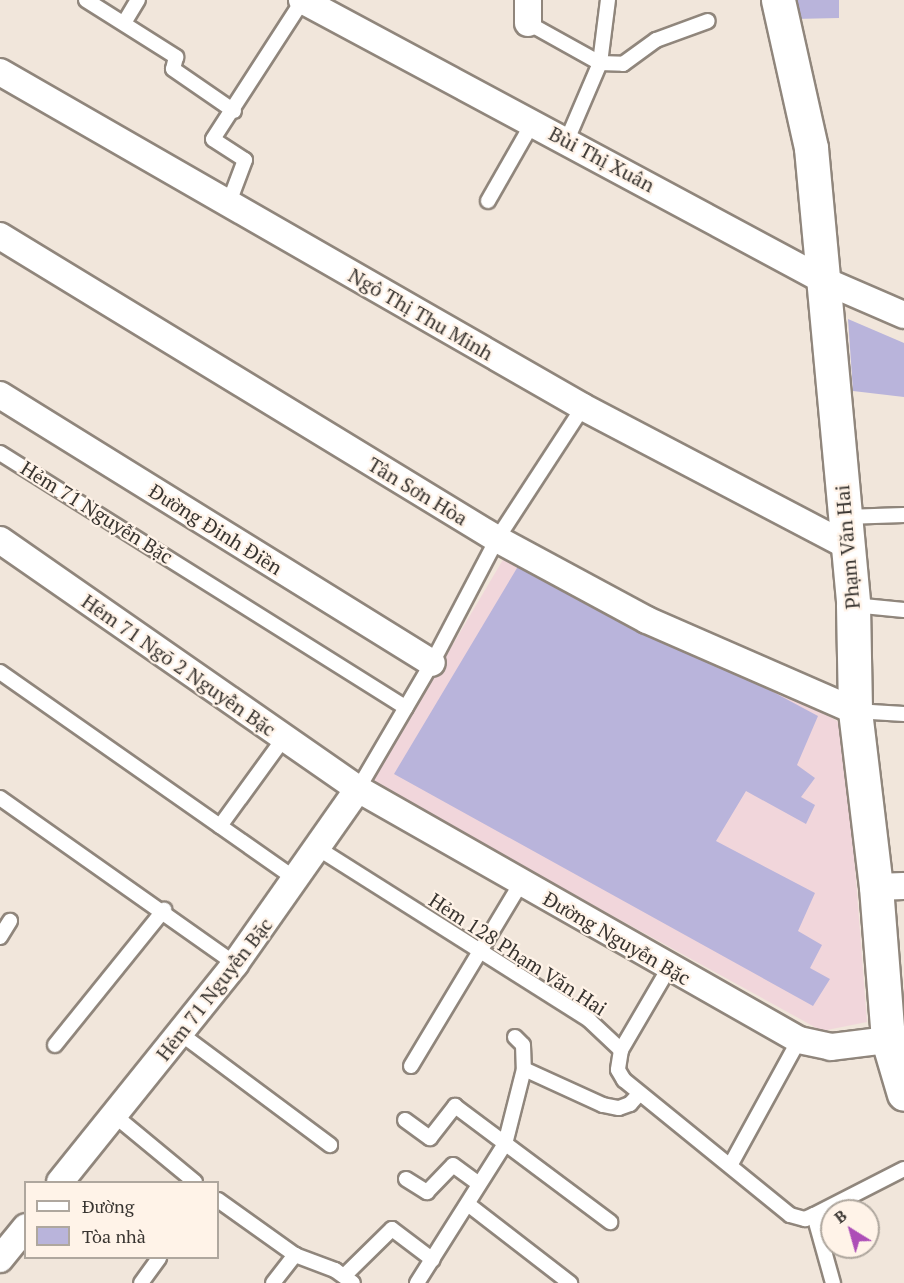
<!DOCTYPE html>
<meta charset="utf-8">
<style>
body{margin:0}
#map{position:relative;width:904px;height:1283px;overflow:hidden;background:#f1e6db;font-family:"PT Serif",serif}
div>[style]{position:absolute}
[style*='--x']{left:calc(var(--x)*1px);top:calc(var(--y)*1px);width:calc(var(--w)*1px);rotate:calc(var(--a)*1deg)}
.commercial>*{inset:0;background:#f1d6db}
.building>*{inset:0;background:#b9b4db}
.roads{filter:drop-shadow(2px 0 #90867c) drop-shadow(-2px 0 #90867c) drop-shadow(0 2px #90867c) drop-shadow(0 -2px #90867c)}
.service>*{height:14px;margin:-7px;padding:0 7px;transform-origin:7px;border-radius:7px;background:#fff}
.minor>*{height:26px;margin:-13px;padding:0 13px;transform-origin:13px;border-radius:13px;background:#fff}
.tertiary>*{height:33px;margin:-16.5px;padding:0 16.5px;transform-origin:16.5px;border-radius:16.5px;background:#fff}
span{translate:-50% -50%;white-space:nowrap;text-align:center;line-height:1.15;-webkit-text-stroke:4.5px #fff3e8;paint-order:stroke}
.street-label{font-size:20px;color:#383430}
.legend{position:absolute;left:24px;top:1181px;width:195px;height:78px;box-sizing:border-box;background:#fff3e8;border:2px solid #afa79e;margin:0;padding:8px 10px;list-style:none;font-size:18px;color:#383430}
.legend li{display:flex;align-items:center;gap:12px;height:30px}
.legend b{width:30px;border:2px solid #afa79e}
.north{position:absolute;left:820px;top:1199px;width:60px;height:60px;box-sizing:border-box;background:#fff3e8;border:2px solid #afa79e;border-radius:50%;rotate:323deg;font-size:16px;font-weight:700;line-height:24px;text-align:center;color:#383430}
.north::after{content:'';display:block;margin:auto;width:21px;height:27px;background:#ad4eb7;clip-path:polygon(50% 0,100% 100%,50% 72%,0 100%)}
</style>
<div id="map">
<div class="commercial">
<i style="clip-path:polygon(514px 541px,844px 725px,867px 1022px,822px 1031px,371px 783px)"></i>
</div>
<div class="building">
<i style="clip-path:polygon(791px 0,839px 0,839px 18px,794px 19px)"></i>
<i style="clip-path:polygon(848px 319px,904px 343px,904px 397px,853px 391px)"></i>
<i style="clip-path:polygon(523px 558px,818px 716px,797px 765px,815px 778px,801px 797px,815px 805px,806px 824px,746px 791px,716px 841px,815px 893px,798px 931px,822px 945px,810px 968px,830px 979px,813px 1006px,394px 774px)"></i>
</div>
<div class="roads">
<div class="service">
<i style="--x:86;--y:0;--w:107;--a:32.3"></i>
<i style="--x:176;--y:57;--w:12;--a:104"></i>
<i style="--x:173;--y:69;--w:74;--a:34.5"></i>
<i style="--x:124;--y:23;--w:27;--a:-59"></i>
<i style="--x:528;--y:23;--w:82;--a:29.1"></i>
<i style="--x:600;--y:63;--w:23;--a:2"></i>
<i style="--x:623;--y:64;--w:41;--a:-36"></i>
<i style="--x:656;--y:40;--w:55;--a:-20.1"></i>
<i style="--x:567;--y:140;--w:84;--a:-66.8"></i>
<i style="--x:600;--y:63;--w:64;--a:-82.8"></i>
<i style="--x:488;--y:201;--w:91;--a:-60.3"></i>
<i style="--x:228;--y:205;--w:48;--a:-69.3"></i>
<i style="--x:245;--y:160;--w:38;--a:-147"></i>
<i style="--x:213;--y:139;--w:166;--a:-57.1"></i>
<i style="--x:0;--y:453;--w:479;--a:32.1"></i>
<i style="--x:845;--y:517;--w:59;--a:-1.9"></i>
<i style="--x:853;--y:605;--w:51;--a:5.6"></i>
<i style="--x:0;--y:672;--w:363;--a:35"></i>
<i style="--x:855;--y:711;--w:49;--a:3.5"></i>
<i style="--x:358;--y:789;--w:146;--a:-59.6"></i>
<i style="--x:432;--y:663;--w:140;--a:-62.3"></i>
<i style="--x:497;--y:539;--w:158;--a:-56.9"></i>
<i style="--x:0;--y:798;--w:288;--a:35.2"></i>
<i style="--x:220;--y:826;--w:109;--a:-54"></i>
<i style="--x:319;--y:849;--w:320;--a:32.3"></i>
<i style="--x:589;--y:1020;--w:44;--a:43.2"></i>
<i style="--x:621;--y:1050;--w:20;--a:99"></i>
<i style="--x:618;--y:1070;--w:12;--a:59"></i>
<i style="--x:624;--y:1080;--w:214;--a:39.1"></i>
<i style="--x:790;--y:1215;--w:16;--a:15"></i>
<i style="--x:805;--y:1219;--w:10;--a:-24"></i>
<i style="--x:814;--y:1215;--w:101;--a:-27.1"></i>
<i style="--x:0;--y:937;--w:19;--a:-58"></i>
<i style="--x:181;--y:1034;--w:186;--a:36.7"></i>
<i style="--x:515;--y:1037;--w:11;--a:45"></i>
<i style="--x:523;--y:1045;--w:24;--a:88"></i>
<i style="--x:55;--y:1045;--w:174;--a:-51.1"></i>
<i style="--x:621;--y:1050;--w:95;--a:-59.7"></i>
<i style="--x:411;--y:1066;--w:214;--a:-59"></i>
<i style="--x:114;--y:1115;--w:105;--a:39.6"></i>
<i style="--x:405;--y:1120;--w:31;--a:36"></i>
<i style="--x:430;--y:1138;--w:41;--a:-52"></i>
<i style="--x:455;--y:1106;--w:194;--a:36.8"></i>
<i style="--x:731;--y:1164;--w:141;--a:-61.3"></i>
<i style="--x:406;--y:1179;--w:25;--a:32"></i>
<i style="--x:427;--y:1192;--w:37;--a:-46"></i>
<i style="--x:453;--y:1165;--w:32;--a:36"></i>
<i style="--x:218;--y:1200;--w:95;--a:35.5"></i>
<i style="--x:295;--y:1255;--w:43;--a:20.6"></i>
<i style="--x:335;--y:1270;--w:22;--a:36"></i>
<i style="--x:469;--y:1205;--w:128;--a:37.7"></i>
<i style="--x:814;--y:1215;--w:71;--a:74.4"></i>
<i style="--x:344;--y:1276;--w:67;--a:-44.4"></i>
<i style="--x:392;--y:1229;--w:51;--a:37.1"></i>
<i style="--x:141;--y:1283;--w:31;--a:-54"></i>
<i style="--x:273;--y:1283;--w:36;--a:-52"></i>
<i style="--x:417;--y:1283;--w:165;--a:-57.7"></i>
<i style="--x:505;--y:1144;--w:77;--a:-75.8"></i>
<i style="--x:524;--y:1069;--w:87;--a:24.5"></i>
<i style="--x:603;--y:1105;--w:16;--a:11"></i>
<i style="--x:619;--y:1108;--w:12;--a:-20"></i>
<i style="--x:630;--y:1104;--w:13;--a:-48"></i>
</div>
<div class="minor">
<i style="--x:302;--y:0;--w:591;--a:28.25"></i>
<i style="--x:823;--y:280;--w:88;--a:23.4"></i>
<i style="--x:528;--y:23;--w:23;--a:-90"></i>
<i style="--x:0;--y:72;--w:672;--a:29.88"></i>
<i style="--x:583;--y:407;--w:299;--a:27.7"></i>
<i style="--x:0;--y:236;--w:582;--a:31.37"></i>
<i style="--x:497;--y:539;--w:170;--a:28.4"></i>
<i style="--x:647;--y:620;--w:227;--a:23.6"></i>
<i style="--x:0;--y:395;--w:508;--a:31.81"></i>
<i style="--x:0;--y:540;--w:436;--a:34.8"></i>
<i style="--x:358;--y:789;--w:507;--a:29.65"></i>
<i style="--x:799;--y:1040;--w:33;--a:12"></i>
<i style="--x:831;--y:1047;--w:57;--a:-7"></i>
<i style="--x:876;--y:887;--w:28;--a:-2"></i>
<i style="--x:60;--y:1182;--w:280;--a:-51.2"></i>
<i style="--x:235;--y:964;--w:214;--a:-54.9"></i>
<i style="--x:0;--y:1259;--w:41;--a:-50.9"></i>
</div>
<div class="tertiary">
<i style="--x:778;--y:0;--w:152;--a:77.4"></i>
<i style="--x:811;--y:148;--w:459;--a:84.7"></i>
<i style="--x:853;--y:605;--w:106;--a:88.9"></i>
<i style="--x:855;--y:711;--w:177;--a:83.2"></i>
<i style="--x:876;--y:887;--w:153;--a:85.5"></i>
<i style="--x:888;--y:1040;--w:56;--a:73.5"></i>
</div>
</div>
<div class="street-label">
<span style="left:602px;top:159px;rotate:28deg">Bùi Thị Xuân</span>
<span style="left:421px;top:314px;rotate:30deg">Ngô Thị Thu Minh</span>
<span style="left:418px;top:491px;rotate:31deg">Tân Sơn Hòa</span>
<span style="left:97px;top:512px;rotate:32deg">Hẻm 71 Nguyễn Bặc</span>
<span style="left:216px;top:529px;rotate:32deg">Đường Đinh Điền</span>
<span style="left:847px;top:547px;rotate:-95deg">Phạm Văn Hai</span>
<span style="left:179px;top:665px;rotate:35deg">Hẻm 71 Ngõ 2 Nguyễn Bặc</span>
<span style="left:617px;top:938px;rotate:30deg">Đường Nguyễn Bặc</span>
<span style="left:518px;top:954px;rotate:33deg">Hẻm 128 Phạm Văn Hai</span>
<span style="left:214px;top:989px;rotate:-52deg">Hẻm 71 Nguyễn Bặc</span>
</div>
<ul class="legend">
<li><b style="height:8px;background:#fff"></b>Đường</li>
<li><b style="height:16px;background:#b9b4db"></b>Tòa nhà</li>
</ul>
<div class="north">B</div>
</div>
